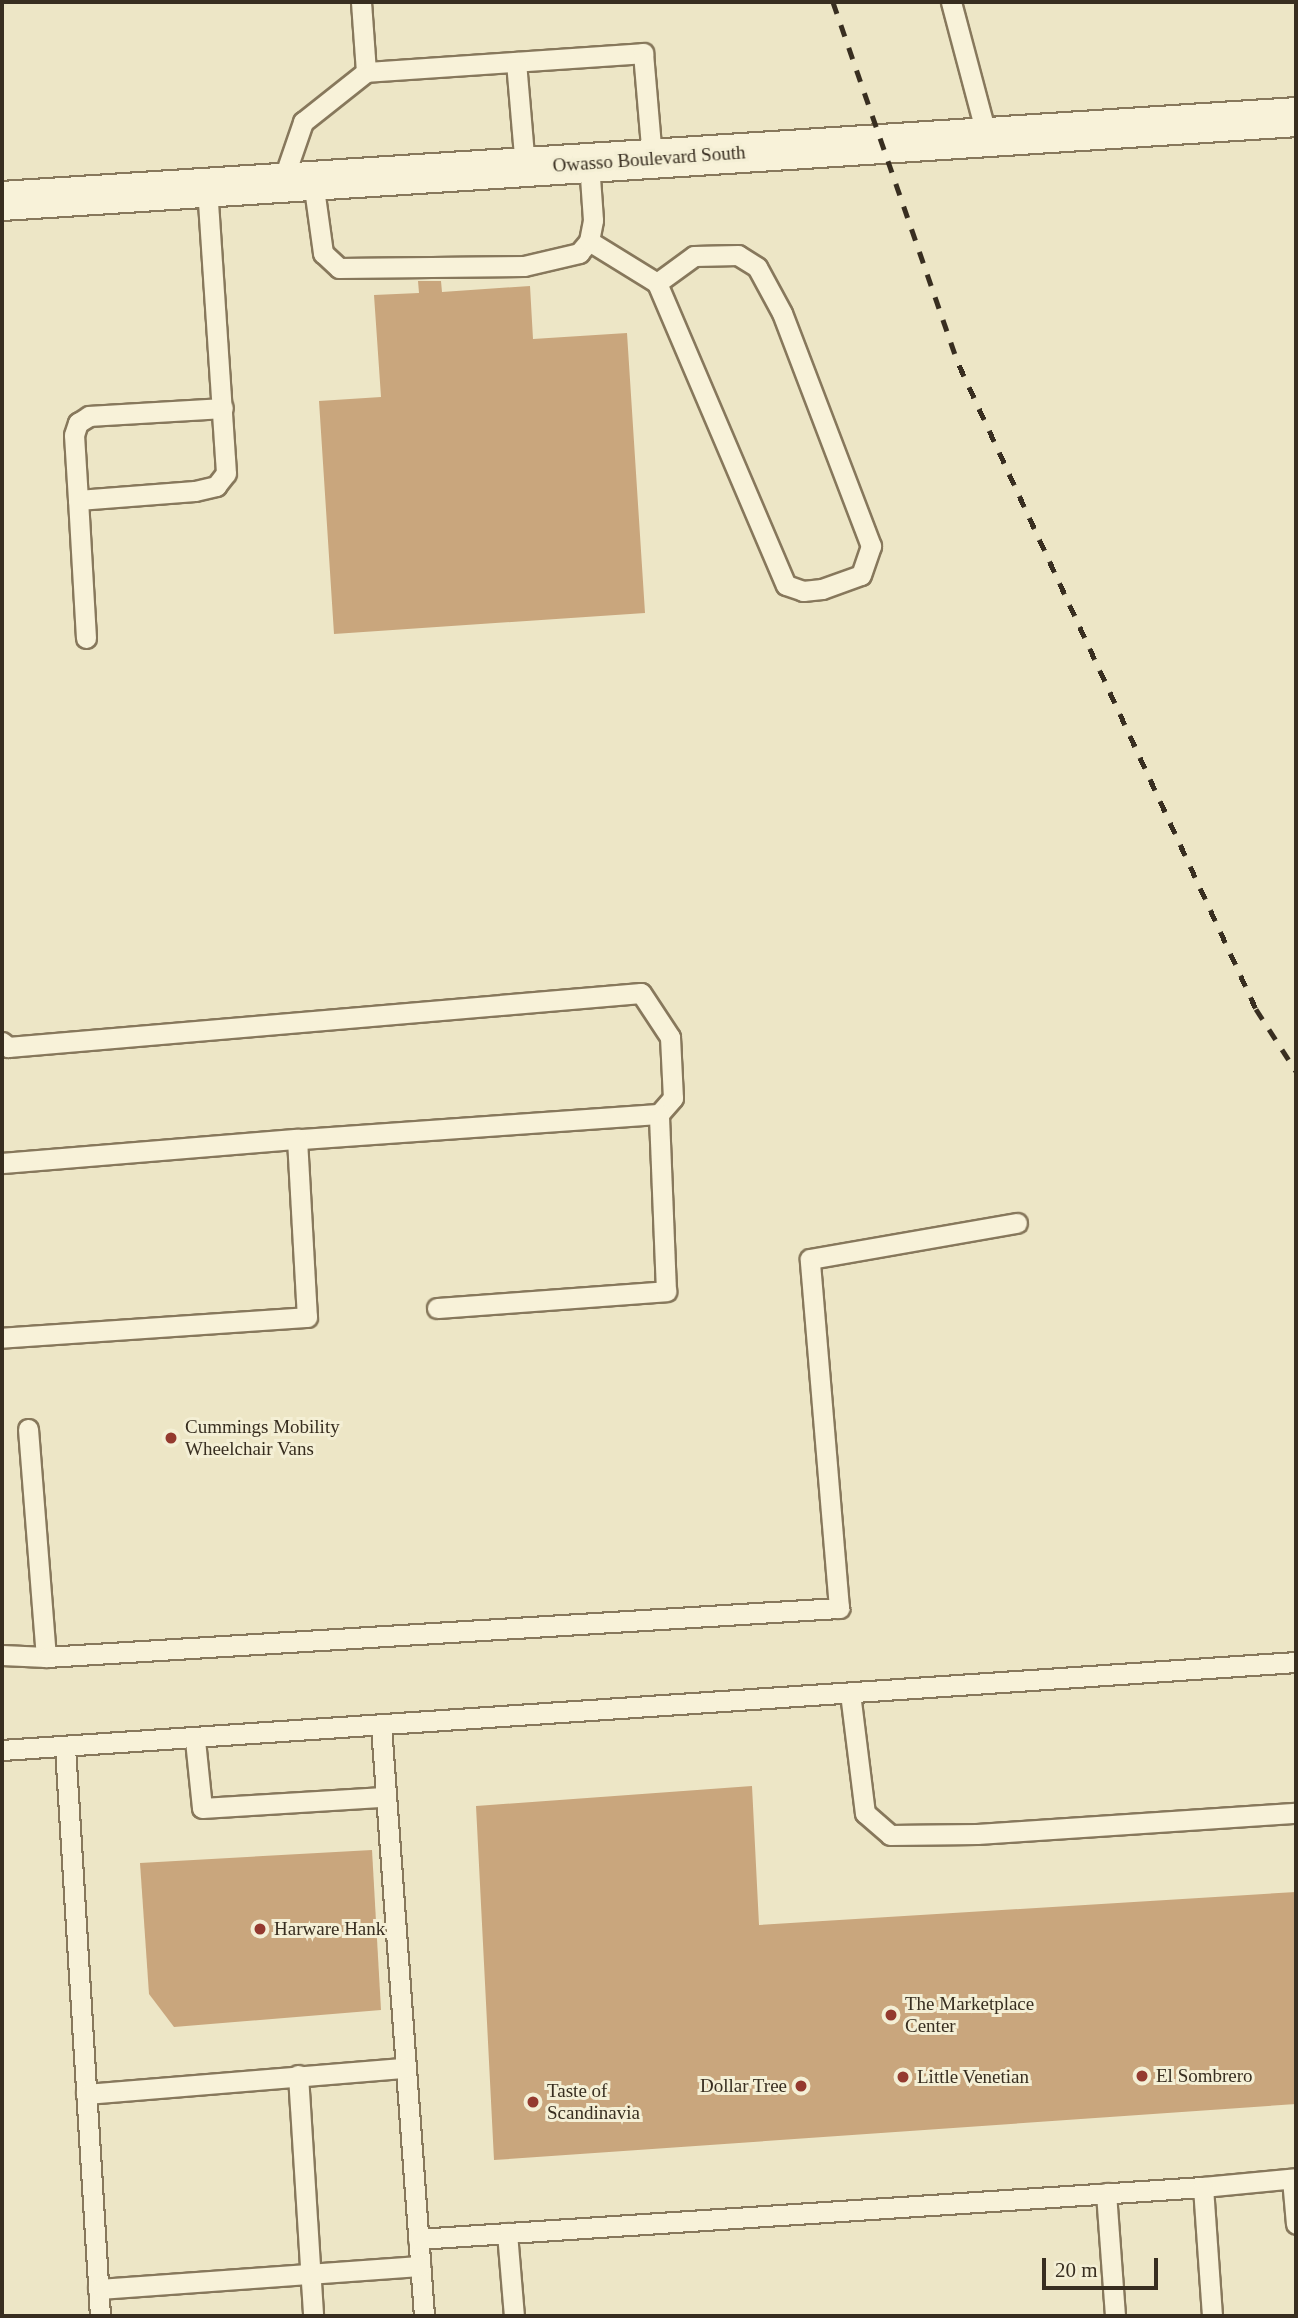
<!DOCTYPE html>
<style>
body{margin:0}
#map{position:relative;width:1298px;height:2318px;overflow:hidden;background:#ede6c6;font-family:"Times New Roman",serif}
div>[style]{position:absolute}
[style*='--x']{left:calc(var(--x)*1px);top:calc(var(--y)*1px);width:calc(var(--w)*1px);rotate:calc(var(--a)*1deg)}
.building>*{inset:0;background:#c9a67d}
.roads{filter:drop-shadow(2px 0 #87785c) drop-shadow(-2px 0 #87785c) drop-shadow(0 2px #87785c) drop-shadow(0 -2px #87785c)}
.lane>*{height:19px;margin:-9.5px;padding:0 9.5px;transform-origin:9.5px;border-radius:9.5px;background:#f8f2d9}
.secondary>*{height:38px;margin:-19px;padding:0 19px;transform-origin:19px;border-radius:19px;background:#f8f2d9}
.rail>*{height:5px;margin-top:-2.5px;transform-origin:0;background:repeating-linear-gradient(90deg,#382e20 0 12px,transparent 0 24px)}
.dots>*{width:19px;height:19px;translate:-50% -50%;box-sizing:border-box;border:4px solid #f4efd5;border-radius:50%}
span{translate:-50% -50%;white-space:nowrap;text-align:center;line-height:1.15;-webkit-text-stroke:6px #f4efd5;paint-order:stroke}
.street-label{font-size:19px;color:#382e20}
.poi-label{font-size:19px;color:#382e20}
.left{translate:0 -50%;text-align:left}
.right{translate:-100% -50%;text-align:right}
.frame{position:absolute;inset:0;border:4px solid #382e20;pointer-events:none}
.scale{position:absolute;left:1042px;top:2258px;width:116px;height:32px;box-sizing:border-box;border:4px solid #382e20;border-top:0;padding-left:9px;font-size:21px;line-height:24px;white-space:nowrap;color:#382e20;-webkit-text-stroke:5px #f4efd5;paint-order:stroke}
</style>
<div id="map">
<div class="building">
<i style="clip-path:polygon(418px 281px,441px 281px,442px 292px,530px 286px,533px 339px,627px 333px,645px 613px,334px 634px,319px 401px,381px 397px,374px 295px,419px 293px)"></i>
<i style="clip-path:polygon(752px 1786px,759px 1925px,1296px 1892px,1296px 2104px,494px 2160px,476px 1806px)"></i>
<i style="clip-path:polygon(372px 1850px,381px 2010px,174px 2027px,149px 1994px,140px 1863px)"></i>
</div>
<div class="roads">
<div class="lane">
<i style="--x:361;--y:2;--w:70;--a:85.9"></i>
<i style="--x:366;--y:72;--w:278;--a:-3.9"></i>
<i style="--x:643;--y:53;--w:106;--a:85.1"></i>
<i style="--x:951;--y:2;--w:140;--a:75.1"></i>
<i style="--x:516;--y:62;--w:105;--a:85.1"></i>
<i style="--x:313;--y:181;--w:73;--a:82.1"></i>
<i style="--x:323;--y:253;--w:22;--a:43"></i>
<i style="--x:339;--y:268;--w:185;--a:-0.6"></i>
<i style="--x:524;--y:266;--w:57;--a:-13.3"></i>
<i style="--x:579;--y:253;--w:16;--a:-50"></i>
<i style="--x:589;--y:241;--w:21;--a:-79"></i>
<i style="--x:593;--y:220;--w:57;--a:-94"></i>
<i style="--x:282;--y:183;--w:65;--a:-71"></i>
<i style="--x:303;--y:122;--w:80;--a:-38.4"></i>
<i style="--x:589;--y:241;--w:80;--a:31.7"></i>
<i style="--x:657;--y:283;--w:328;--a:66.9"></i>
<i style="--x:786;--y:585;--w:18;--a:19"></i>
<i style="--x:803;--y:591;--w:19;--a:-6"></i>
<i style="--x:822;--y:589;--w:41;--a:-19.7"></i>
<i style="--x:861;--y:575;--w:31;--a:-71"></i>
<i style="--x:871;--y:546;--w:249;--a:-110.9"></i>
<i style="--x:782;--y:313;--w:52;--a:-118.5"></i>
<i style="--x:757;--y:267;--w:22;--a:-148"></i>
<i style="--x:738;--y:255;--w:44;--a:178.7"></i>
<i style="--x:694;--y:256;--w:46;--a:143.9"></i>
<i style="--x:78;--y:500;--w:65;--a:-93.5"></i>
<i style="--x:74;--y:435;--w:13;--a:-72"></i>
<i style="--x:78;--y:423;--w:13;--a:-32"></i>
<i style="--x:89;--y:416;--w:134;--a:-3.4"></i>
<i style="--x:86;--y:638;--w:138;--a:-93.3"></i>
<i style="--x:78;--y:500;--w:117;--a:-4.4"></i>
<i style="--x:195;--y:491;--w:22;--a:-13"></i>
<i style="--x:216;--y:486;--w:16;--a:-52"></i>
<i style="--x:226;--y:473;--w:287;--a:-93.8"></i>
<i style="--x:2;--y:1042;--w:8;--a:40"></i>
<i style="--x:8;--y:1047;--w:635;--a:-4.88"></i>
<i style="--x:641;--y:993;--w:53;--a:56.6"></i>
<i style="--x:670;--y:1037;--w:61;--a:87.2"></i>
<i style="--x:673;--y:1098;--w:21;--a:131"></i>
<i style="--x:659;--y:1114;--w:363;--a:176"></i>
<i style="--x:2;--y:1163;--w:296;--a:-4.7"></i>
<i style="--x:297;--y:1139;--w:178;--a:86.8"></i>
<i style="--x:307;--y:1317;--w:306;--a:176.1"></i>
<i style="--x:437;--y:1308;--w:230;--a:-4.2"></i>
<i style="--x:666;--y:1291;--w:177;--a:-92.3"></i>
<i style="--x:28;--y:1429;--w:229;--a:85.5"></i>
<i style="--x:2;--y:1655;--w:44;--a:2.6"></i>
<i style="--x:46;--y:1657;--w:795;--a:-3.54"></i>
<i style="--x:839;--y:1608;--w:350;--a:-94.8"></i>
<i style="--x:810;--y:1259;--w:210;--a:-9.9"></i>
<i style="--x:850;--y:1693;--w:121;--a:82.9"></i>
<i style="--x:865;--y:1813;--w:33;--a:41"></i>
<i style="--x:890;--y:1835;--w:87;--a:-0.7"></i>
<i style="--x:977;--y:1834;--w:320;--a:-3.8"></i>
<i style="--x:381;--y:1726;--w:592;--a:85.83"></i>
<i style="--x:195;--y:1740;--w:68;--a:84.1"></i>
<i style="--x:202;--y:1808;--w:182;--a:-3.5"></i>
<i style="--x:65;--y:1747;--w:570;--a:86.48"></i>
<i style="--x:2;--y:1750;--w:1297;--a:-3.89"></i>
<i style="--x:298;--y:2075;--w:241;--a:86.4"></i>
<i style="--x:86;--y:2094;--w:320;--a:-4.7"></i>
<i style="--x:1292;--y:2179;--w:45;--a:84.9"></i>
<i style="--x:1203;--y:2187;--w:93;--a:-5.5"></i>
<i style="--x:1106;--y:2193;--w:123;--a:85.8"></i>
<i style="--x:507;--y:2233;--w:83;--a:85.2"></i>
<i style="--x:418;--y:2239;--w:787;--a:-3.79"></i>
<i style="--x:1203;--y:2187;--w:129;--a:86"></i>
<i style="--x:98;--y:2289;--w:323;--a:-4.1"></i>
</div>
<div class="secondary">
<i style="--x:2;--y:201;--w:1297;--a:-3.71"></i>
</div>
</div>
<div class="rail">
<i style="--x:833;--y:2;--w:384;--a:70.9"></i>
<i style="--x:959;--y:365;--w:709;--a:65.24"></i>
<i style="--x:1256;--y:1009;--w:74;--a:57.2"></i>
</div>
<div class="dots">
<i style="left:171px;top:1438px;background:#943a2f"></i>
<i style="left:260px;top:1929px;background:#943a2f"></i>
<i style="left:891px;top:2015px;background:#943a2f"></i>
<i style="left:1142px;top:2076px;background:#943a2f"></i>
<i style="left:903px;top:2077px;background:#943a2f"></i>
<i style="left:801px;top:2086px;background:#943a2f"></i>
<i style="left:533px;top:2102px;background:#943a2f"></i>
</div>
<div class="street-label">
<span style="left:649px;top:159px;rotate:-4deg">Owasso Boulevard South</span>
</div>
<div class="poi-label">
<span class="left" style="left:185px;top:1438px">Cummings Mobility<br>Wheelchair Vans</span>
<span class="left" style="left:274px;top:1929px">Harware Hank</span>
<span class="left" style="left:905px;top:2015px">The Marketplace<br>Center</span>
<span class="left" style="left:1156px;top:2076px">El Sombrero</span>
<span class="left" style="left:917px;top:2077px">Little Venetian</span>
<span class="right" style="left:787px;top:2086px">Dollar Tree</span>
<span class="left" style="left:547px;top:2102px">Taste of<br>Scandinavia</span>
</div>
<div class="frame"></div>
<div class="scale">20 m</div>
</div>
